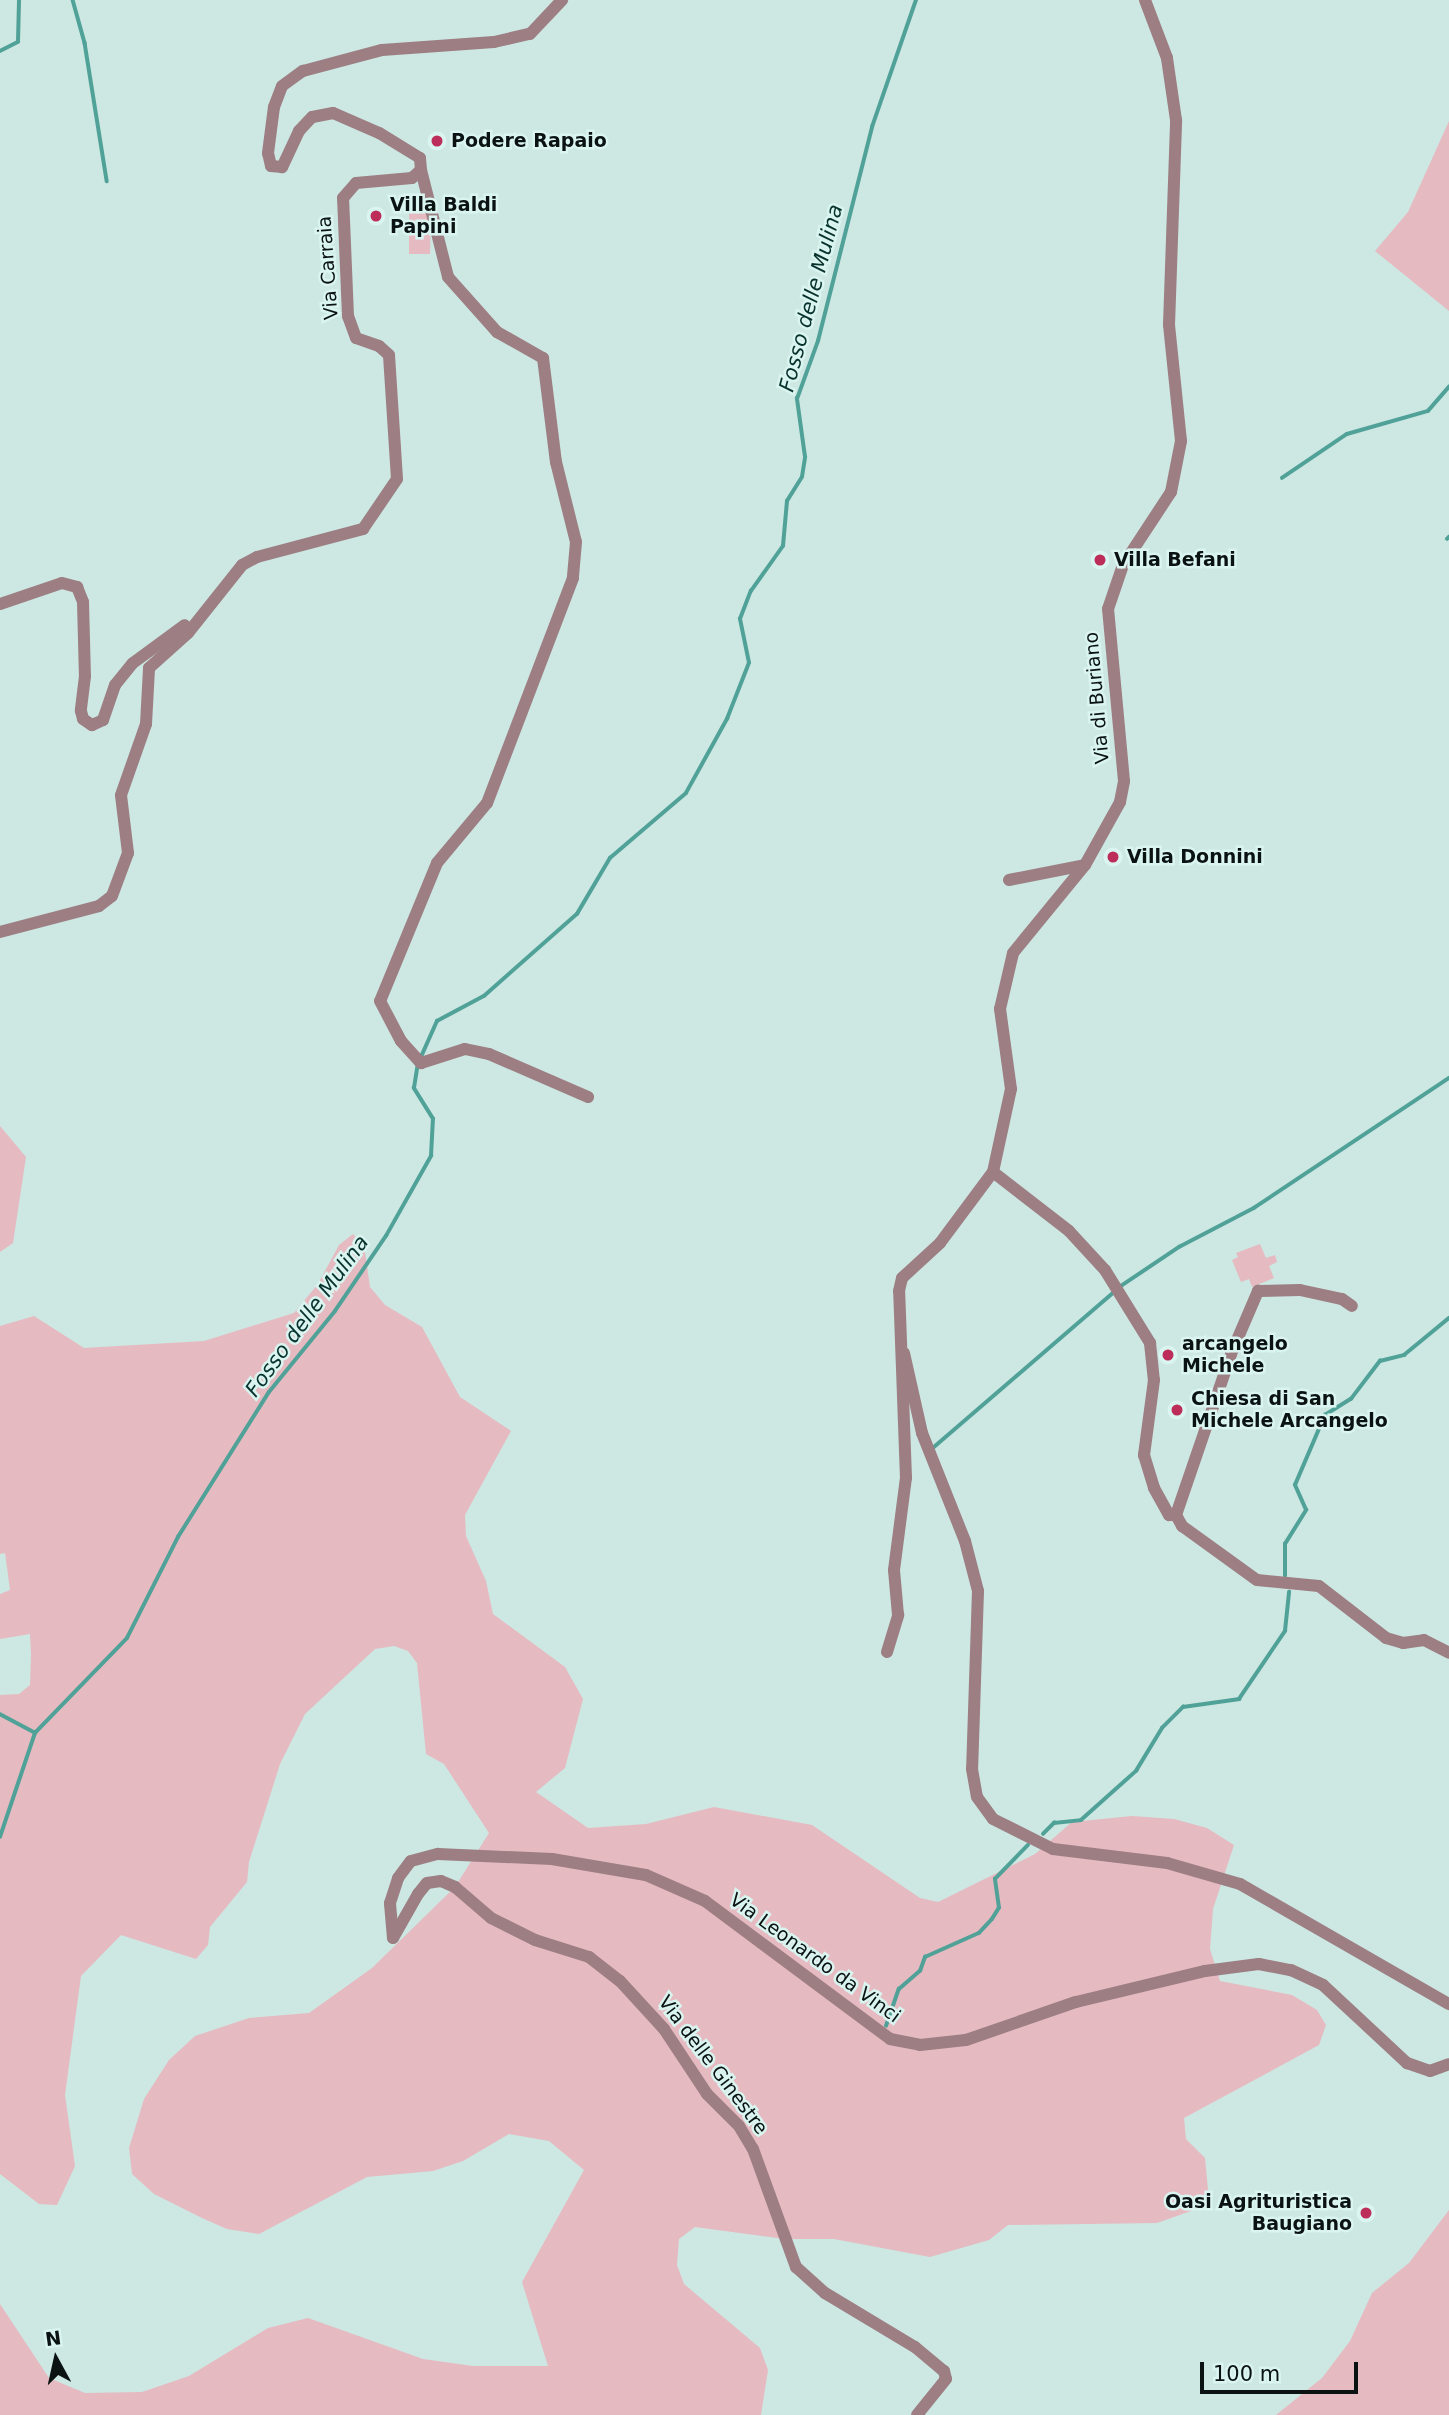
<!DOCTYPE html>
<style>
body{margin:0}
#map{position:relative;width:1449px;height:2415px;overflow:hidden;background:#cde7e3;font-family:"DejaVu Sans",sans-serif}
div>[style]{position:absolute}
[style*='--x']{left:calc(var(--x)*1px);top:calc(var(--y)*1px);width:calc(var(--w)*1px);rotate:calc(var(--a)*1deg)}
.green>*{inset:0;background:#e6bac1}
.stream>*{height:3.5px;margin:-1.75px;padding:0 1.75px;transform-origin:1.75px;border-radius:1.75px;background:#50a298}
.minor>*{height:12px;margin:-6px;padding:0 6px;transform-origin:6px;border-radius:6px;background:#9c7e83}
.dots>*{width:19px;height:19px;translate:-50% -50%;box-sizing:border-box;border:4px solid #daf4f0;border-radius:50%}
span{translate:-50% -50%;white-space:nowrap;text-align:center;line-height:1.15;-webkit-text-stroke:5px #daf4f0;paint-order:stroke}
.poi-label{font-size:19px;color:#0a1312;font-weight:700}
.left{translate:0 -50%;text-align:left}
.right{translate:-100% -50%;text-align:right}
.street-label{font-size:19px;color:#0a1312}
.water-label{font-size:21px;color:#08322d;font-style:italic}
.north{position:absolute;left:21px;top:2324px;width:70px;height:70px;-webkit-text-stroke:5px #daf4f0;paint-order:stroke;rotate:352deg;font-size:19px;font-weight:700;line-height:28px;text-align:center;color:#0a1312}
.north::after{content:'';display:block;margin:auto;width:24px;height:32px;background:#0a1312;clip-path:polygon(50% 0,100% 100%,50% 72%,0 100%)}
.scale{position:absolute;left:1200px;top:2362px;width:158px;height:32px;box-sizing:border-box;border:4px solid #0a1312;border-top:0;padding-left:9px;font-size:21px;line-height:24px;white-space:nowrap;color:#0a1312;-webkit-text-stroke:5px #daf4f0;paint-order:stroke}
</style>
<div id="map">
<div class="green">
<i style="clip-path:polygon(1449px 121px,1449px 311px,1375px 251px,1408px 212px)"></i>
<i style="clip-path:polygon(409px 213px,431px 213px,430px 254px,409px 254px)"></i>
<i style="clip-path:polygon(0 1126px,26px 1157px,13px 1243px,0 1252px)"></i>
<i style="clip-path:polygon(353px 1234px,364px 1245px,370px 1287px,385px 1305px,422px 1327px,460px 1397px,511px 1431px,465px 1515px,466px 1536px,486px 1581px,493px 1614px,565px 1667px,583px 1699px,565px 1768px,536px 1792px,588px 1828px,646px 1824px,714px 1807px,812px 1825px,920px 1898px,938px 1902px,1035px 1854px,1072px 1822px,1132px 1816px,1174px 1819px,1207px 1828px,1234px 1845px,1213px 1909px,1210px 1949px,1220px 1981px,1292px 1995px,1317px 2010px,1326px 2025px,1319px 2045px,1184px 2118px,1186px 2139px,1205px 2158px,1208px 2190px,1202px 2207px,1157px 2223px,1008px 2225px,989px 2240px,930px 2257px,834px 2239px,785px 2239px,695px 2227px,679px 2239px,677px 2265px,684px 2284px,760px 2348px,768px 2370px,761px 2415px,0 2415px,0 2304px,49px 2378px,85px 2393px,142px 2392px,189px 2376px,268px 2328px,308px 2318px,423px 2359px,473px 2366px,548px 2366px,522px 2282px,584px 2170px,549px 2141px,509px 2134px,463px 2161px,433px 2171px,367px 2177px,259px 2234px,227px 2229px,202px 2218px,154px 2194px,132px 2174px,129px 2148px,144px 2099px,169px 2060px,195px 2036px,249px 2018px,309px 2013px,372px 1968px,455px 1887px,489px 1833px,444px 1764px,426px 1754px,417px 1663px,408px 1651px,394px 1646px,375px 1649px,305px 1714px,280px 1764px,249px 1862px,247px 1882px,210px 1927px,208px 1945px,196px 1959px,121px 1935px,81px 1976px,65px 2095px,75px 2166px,57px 2205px,39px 2204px,0 2174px,0 1695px,19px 1694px,30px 1685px,31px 1654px,30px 1634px,0 1639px,0 1594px,10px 1590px,5px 1553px,0 1554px,0 1326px,34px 1316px,84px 1348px,204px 1341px,294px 1313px,318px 1284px,339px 1245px)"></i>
<i style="clip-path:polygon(1260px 1244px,1266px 1258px,1275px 1255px,1277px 1262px,1269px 1266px,1274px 1278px,1252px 1287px,1249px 1279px,1241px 1282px,1232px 1260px,1238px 1257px,1236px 1253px)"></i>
<i style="clip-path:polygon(1449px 2210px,1449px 2415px,1276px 2415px,1322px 2378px,1350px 2341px,1372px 2293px,1409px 2263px)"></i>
</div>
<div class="stream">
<i style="--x:73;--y:0;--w:45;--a:74.4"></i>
<i style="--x:85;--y:43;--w:140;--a:80.9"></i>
<i style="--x:0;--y:51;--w:20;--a:-27"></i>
<i style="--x:18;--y:42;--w:42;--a:-88.6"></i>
<i style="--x:1282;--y:478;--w:78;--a:-34.1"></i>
<i style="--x:1347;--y:434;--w:84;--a:-15.9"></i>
<i style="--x:1428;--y:411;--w:32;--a:-49"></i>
<i style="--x:1447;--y:539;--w:3;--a:-45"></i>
<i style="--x:421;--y:1057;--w:39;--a:-66"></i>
<i style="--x:437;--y:1021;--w:53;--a:-28"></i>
<i style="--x:484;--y:996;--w:124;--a:-41.4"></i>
<i style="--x:577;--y:914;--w:65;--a:-59.5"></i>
<i style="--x:610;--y:858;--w:100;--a:-40.5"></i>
<i style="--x:686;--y:793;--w:85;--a:-61"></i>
<i style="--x:727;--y:719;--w:60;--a:-68.6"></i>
<i style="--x:749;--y:663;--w:45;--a:-101.6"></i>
<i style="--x:740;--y:619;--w:30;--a:-69"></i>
<i style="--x:751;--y:591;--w:55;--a:-54.6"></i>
<i style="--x:783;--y:546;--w:45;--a:-84.9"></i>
<i style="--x:787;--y:501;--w:28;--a:-58"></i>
<i style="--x:802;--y:477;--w:20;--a:-81"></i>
<i style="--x:805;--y:457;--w:59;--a:-97.9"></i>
<i style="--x:797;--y:399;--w:62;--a:-70.1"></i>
<i style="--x:818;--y:341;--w:221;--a:-75.8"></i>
<i style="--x:872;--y:127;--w:134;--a:-70.9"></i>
<i style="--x:934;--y:1447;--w:247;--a:-40.7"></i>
<i style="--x:1121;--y:1286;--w:70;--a:-33.9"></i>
<i style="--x:1179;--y:1247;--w:85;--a:-27.5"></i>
<i style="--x:1254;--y:1208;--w:234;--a:-33.7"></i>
<i style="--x:1285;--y:1576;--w:32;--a:-90"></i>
<i style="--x:1285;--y:1544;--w:40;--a:-58"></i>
<i style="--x:1306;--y:1510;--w:27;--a:-114"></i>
<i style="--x:1295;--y:1485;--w:76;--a:-66.8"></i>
<i style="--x:1325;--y:1415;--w:31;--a:-32"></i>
<i style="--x:1351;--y:1399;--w:48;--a:-52.7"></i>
<i style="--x:1380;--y:1361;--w:25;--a:-14"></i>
<i style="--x:1404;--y:1355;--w:58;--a:-39.4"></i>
<i style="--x:0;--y:1714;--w:40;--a:28"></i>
<i style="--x:1043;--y:1834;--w:16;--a:-45"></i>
<i style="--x:1054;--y:1823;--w:27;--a:-6"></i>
<i style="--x:1081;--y:1820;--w:74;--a:-41.7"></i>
<i style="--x:1136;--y:1771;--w:50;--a:-58.8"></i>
<i style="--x:1162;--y:1728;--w:30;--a:-45"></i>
<i style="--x:1183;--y:1707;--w:57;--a:-8.1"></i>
<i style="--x:1239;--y:1699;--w:82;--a:-55.9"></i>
<i style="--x:1285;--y:1631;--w:39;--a:-84"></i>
<i style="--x:0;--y:1837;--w:110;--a:-71.4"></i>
<i style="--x:35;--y:1733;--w:132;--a:-45.9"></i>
<i style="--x:127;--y:1638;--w:113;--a:-63.2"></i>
<i style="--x:178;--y:1537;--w:171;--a:-57.9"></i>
<i style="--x:269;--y:1392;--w:104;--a:-50.8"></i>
<i style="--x:335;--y:1311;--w:91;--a:-55.8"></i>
<i style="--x:386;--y:1236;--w:92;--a:-60.6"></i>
<i style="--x:431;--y:1156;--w:37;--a:-87"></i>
<i style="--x:433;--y:1119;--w:36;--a:-122"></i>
<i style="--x:414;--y:1088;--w:24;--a:-81"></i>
<i style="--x:886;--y:2026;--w:39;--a:-71"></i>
<i style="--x:899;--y:1989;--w:28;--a:-41"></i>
<i style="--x:920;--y:1971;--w:15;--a:-70"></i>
<i style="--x:925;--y:1957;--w:59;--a:-24"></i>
<i style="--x:979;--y:1933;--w:19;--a:-47"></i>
<i style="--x:992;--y:1919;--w:13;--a:-58"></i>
<i style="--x:999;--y:1908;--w:29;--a:-98"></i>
<i style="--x:995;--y:1879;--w:47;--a:-45.9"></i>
</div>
<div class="minor">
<i style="--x:421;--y:170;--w:110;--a:75.8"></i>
<i style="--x:448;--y:277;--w:74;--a:48.3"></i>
<i style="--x:497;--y:332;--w:53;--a:29.5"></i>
<i style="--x:543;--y:358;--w:105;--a:82.9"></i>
<i style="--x:556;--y:462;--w:82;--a:76"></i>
<i style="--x:576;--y:542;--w:36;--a:95"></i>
<i style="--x:573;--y:578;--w:241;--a:110.9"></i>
<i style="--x:487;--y:803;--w:78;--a:129.8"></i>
<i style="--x:437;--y:863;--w:149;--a:112.4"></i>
<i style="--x:380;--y:1001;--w:45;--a:62.3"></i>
<i style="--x:401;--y:1041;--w:30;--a:48"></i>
<i style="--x:421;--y:1063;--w:46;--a:-17.7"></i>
<i style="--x:465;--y:1049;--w:25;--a:12"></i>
<i style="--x:489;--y:1054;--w:108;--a:23.5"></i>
<i style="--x:0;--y:604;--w:65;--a:-18.7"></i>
<i style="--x:62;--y:583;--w:16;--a:15"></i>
<i style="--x:77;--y:587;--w:16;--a:68"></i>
<i style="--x:83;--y:602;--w:74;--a:88.5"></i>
<i style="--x:85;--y:676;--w:35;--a:97"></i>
<i style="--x:81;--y:711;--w:8;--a:76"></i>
<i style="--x:83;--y:719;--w:11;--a:34"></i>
<i style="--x:92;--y:725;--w:12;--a:-24"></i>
<i style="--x:103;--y:720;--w:37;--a:-71"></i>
<i style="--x:115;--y:685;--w:28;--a:-51"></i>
<i style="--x:133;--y:663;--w:64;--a:-36.2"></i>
<i style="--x:1009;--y:880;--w:77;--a:-11.2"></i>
<i style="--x:0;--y:932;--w:102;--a:-14.7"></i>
<i style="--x:99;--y:906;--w:16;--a:-38"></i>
<i style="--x:112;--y:896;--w:46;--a:-69.6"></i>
<i style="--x:128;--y:853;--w:58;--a:-96.9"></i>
<i style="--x:121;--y:795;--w:75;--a:-70.6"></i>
<i style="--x:146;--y:724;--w:56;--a:-86.9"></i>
<i style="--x:149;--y:668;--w:52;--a:-41.9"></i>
<i style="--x:188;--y:633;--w:87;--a:-51.5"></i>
<i style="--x:242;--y:565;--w:17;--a:-28"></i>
<i style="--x:257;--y:557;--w:110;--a:-14.8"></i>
<i style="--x:363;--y:529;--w:60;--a:-55.8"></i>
<i style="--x:397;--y:479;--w:124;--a:-93.7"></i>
<i style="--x:389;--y:355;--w:13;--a:-138"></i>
<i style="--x:379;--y:346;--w:24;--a:-161"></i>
<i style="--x:356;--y:338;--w:23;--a:-110"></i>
<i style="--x:348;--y:316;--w:118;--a:-92.4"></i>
<i style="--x:343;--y:198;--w:20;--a:-49"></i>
<i style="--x:356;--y:183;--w:56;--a:-5.1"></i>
<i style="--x:412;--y:178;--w:12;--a:-42"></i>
<i style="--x:421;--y:170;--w:12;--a:-95"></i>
<i style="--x:420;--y:158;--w:48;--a:-148.6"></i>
<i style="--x:379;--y:133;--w:50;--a:-156.5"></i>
<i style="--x:333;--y:113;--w:21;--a:169"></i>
<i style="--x:312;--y:117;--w:19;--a:133"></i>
<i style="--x:299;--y:131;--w:40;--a:115"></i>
<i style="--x:282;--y:167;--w:11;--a:-175"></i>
<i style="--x:271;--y:166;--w:13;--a:-103"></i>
<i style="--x:268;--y:153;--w:46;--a:-82.6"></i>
<i style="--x:274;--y:107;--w:22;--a:-69"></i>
<i style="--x:282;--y:86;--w:26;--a:-36"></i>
<i style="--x:303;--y:71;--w:82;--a:-14.9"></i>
<i style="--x:382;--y:50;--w:112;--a:-4.1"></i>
<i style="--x:494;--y:42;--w:37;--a:-13"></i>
<i style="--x:530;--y:34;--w:47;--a:-46.7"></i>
<i style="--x:993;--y:1172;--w:96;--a:37.8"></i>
<i style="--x:1069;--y:1231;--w:53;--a:47.3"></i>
<i style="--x:1105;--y:1270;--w:86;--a:58.3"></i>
<i style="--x:1150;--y:1343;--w:37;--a:84"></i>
<i style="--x:1154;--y:1380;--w:76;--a:97.6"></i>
<i style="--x:1144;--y:1455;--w:34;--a:73"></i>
<i style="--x:1154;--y:1488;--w:31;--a:61"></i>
<i style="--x:1169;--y:1515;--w:7;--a:0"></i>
<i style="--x:904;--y:1353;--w:82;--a:77.3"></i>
<i style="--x:922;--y:1433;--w:116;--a:68.3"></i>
<i style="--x:965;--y:1541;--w:52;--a:75.4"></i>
<i style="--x:978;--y:1591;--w:178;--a:91.9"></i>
<i style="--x:972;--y:1769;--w:28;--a:80"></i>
<i style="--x:977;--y:1797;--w:27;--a:54"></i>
<i style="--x:993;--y:1819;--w:67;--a:26.6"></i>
<i style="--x:1053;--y:1849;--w:115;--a:7"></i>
<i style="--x:1167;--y:1863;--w:76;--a:16"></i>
<i style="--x:1240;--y:1884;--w:241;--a:29.9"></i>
<i style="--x:1176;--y:1515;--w:170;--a:-71.1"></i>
<i style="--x:1231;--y:1354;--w:69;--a:-66.8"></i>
<i style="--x:1258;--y:1291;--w:42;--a:-1.4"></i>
<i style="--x:1300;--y:1290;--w:43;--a:12.1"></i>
<i style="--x:1342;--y:1299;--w:12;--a:35"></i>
<i style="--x:1176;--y:1515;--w:13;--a:61"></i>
<i style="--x:1182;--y:1526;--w:92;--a:35.8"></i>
<i style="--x:1257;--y:1580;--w:62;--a:5.5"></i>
<i style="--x:1319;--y:1586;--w:85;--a:37.8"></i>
<i style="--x:1386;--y:1638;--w:18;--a:16"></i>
<i style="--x:1403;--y:1643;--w:21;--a:-8"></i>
<i style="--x:1424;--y:1640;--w:28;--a:27"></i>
<i style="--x:887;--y:1652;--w:39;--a:-73"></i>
<i style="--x:898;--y:1615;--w:45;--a:-95.1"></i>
<i style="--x:894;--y:1570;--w:93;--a:-82.6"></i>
<i style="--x:906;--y:1478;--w:187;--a:-92.1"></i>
<i style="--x:899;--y:1291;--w:13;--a:-77"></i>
<i style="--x:902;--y:1278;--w:52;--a:-42.6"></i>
<i style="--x:940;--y:1243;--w:89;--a:-53.3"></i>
<i style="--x:993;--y:1172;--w:85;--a:-77.8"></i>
<i style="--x:1011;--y:1089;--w:81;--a:-97.8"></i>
<i style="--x:1000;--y:1009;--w:57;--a:-76.9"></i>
<i style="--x:1013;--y:953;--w:114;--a:-50.7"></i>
<i style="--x:1085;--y:865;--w:72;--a:-60.9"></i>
<i style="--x:1120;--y:802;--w:21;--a:-79"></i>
<i style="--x:1124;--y:781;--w:173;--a:-95.3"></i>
<i style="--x:1108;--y:609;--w:46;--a:-71.2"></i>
<i style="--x:1123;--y:565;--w:87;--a:-56.7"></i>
<i style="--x:1171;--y:492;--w:52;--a:-78.9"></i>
<i style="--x:1181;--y:441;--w:117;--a:-95.9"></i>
<i style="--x:1169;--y:325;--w:205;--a:-88"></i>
<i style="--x:1176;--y:120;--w:63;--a:-98.3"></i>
<i style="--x:1167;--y:58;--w:62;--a:-110.8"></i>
<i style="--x:393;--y:1938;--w:35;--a:-95"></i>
<i style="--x:390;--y:1903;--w:26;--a:-72"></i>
<i style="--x:398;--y:1878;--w:21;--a:-53"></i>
<i style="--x:411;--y:1861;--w:28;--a:-15"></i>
<i style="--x:438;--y:1854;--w:114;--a:2.5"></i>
<i style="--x:552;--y:1859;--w:95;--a:9.7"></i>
<i style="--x:646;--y:1875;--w:64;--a:23.8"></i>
<i style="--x:705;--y:1901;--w:231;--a:36.7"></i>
<i style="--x:890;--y:2039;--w:31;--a:11"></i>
<i style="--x:920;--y:2045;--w:46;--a:-6.2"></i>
<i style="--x:966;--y:2040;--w:116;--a:-19.1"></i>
<i style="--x:1076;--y:2002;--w:133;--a:-13.5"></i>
<i style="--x:1205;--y:1971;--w:54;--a:-7.4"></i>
<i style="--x:1259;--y:1964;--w:33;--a:11"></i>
<i style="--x:1291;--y:1970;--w:35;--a:25"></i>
<i style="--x:1323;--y:1985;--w:115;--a:42.9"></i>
<i style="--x:1407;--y:2063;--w:24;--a:19"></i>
<i style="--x:1430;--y:2071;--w:20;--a:-20"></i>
<i style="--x:393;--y:1938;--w:51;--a:-60.4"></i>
<i style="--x:418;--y:1894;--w:14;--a:-51"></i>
<i style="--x:427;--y:1883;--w:14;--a:-8"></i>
<i style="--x:441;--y:1881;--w:15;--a:23"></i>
<i style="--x:455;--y:1887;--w:48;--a:40.7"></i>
<i style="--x:491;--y:1918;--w:49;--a:26.6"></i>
<i style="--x:535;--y:1940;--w:57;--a:17.5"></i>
<i style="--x:589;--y:1957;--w:39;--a:38"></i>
<i style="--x:620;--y:1981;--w:65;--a:47.5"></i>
<i style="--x:664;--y:2029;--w:78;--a:56.5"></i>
<i style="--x:707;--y:2094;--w:45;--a:45"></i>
<i style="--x:739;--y:2126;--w:27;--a:59"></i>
<i style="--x:753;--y:2149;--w:126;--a:70"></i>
<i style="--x:796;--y:2267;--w:39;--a:42"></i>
<i style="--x:825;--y:2293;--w:105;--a:31"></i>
<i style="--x:915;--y:2347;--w:38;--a:40"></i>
<i style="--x:944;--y:2371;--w:8;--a:76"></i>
<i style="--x:946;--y:2379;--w:46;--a:128.9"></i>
</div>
<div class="dots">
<i style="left:437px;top:141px;background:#bc2d5a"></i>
<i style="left:376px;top:216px;background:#bc2d5a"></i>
<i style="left:1100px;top:560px;background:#bc2d5a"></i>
<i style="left:1113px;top:857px;background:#bc2d5a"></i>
<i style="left:1168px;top:1355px;background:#bc2d5a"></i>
<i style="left:1177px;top:1410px;background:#bc2d5a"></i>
<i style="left:1366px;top:2213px;background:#bc2d5a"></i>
</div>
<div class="poi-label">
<span class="left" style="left:451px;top:141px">Podere Rapaio</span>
<span class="left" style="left:390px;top:216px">Villa Baldi<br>Papini</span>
<span class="left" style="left:1114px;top:560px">Villa Befani</span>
<span class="left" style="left:1127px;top:857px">Villa Donnini</span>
<span class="left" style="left:1182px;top:1355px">arcangelo<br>Michele</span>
<span class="left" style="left:1191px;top:1410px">Chiesa di San<br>Michele Arcangelo</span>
<span class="right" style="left:1352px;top:2213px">Oasi Agrituristica<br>Baugiano</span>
</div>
<div class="street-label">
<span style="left:328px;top:268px;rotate:-94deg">Via Carraia</span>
<span style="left:1097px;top:698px;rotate:-95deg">Via di Buriano</span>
<span style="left:815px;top:1958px;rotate:36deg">Via Leonardo da Vinci</span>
<span style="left:713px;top:2065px;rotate:53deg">Via delle Ginestre</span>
</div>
<div class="water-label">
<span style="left:811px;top:298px;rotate:-75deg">Fosso delle Mulina</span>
<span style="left:307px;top:1316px;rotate:-54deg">Fosso delle Mulina</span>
</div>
<div class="north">N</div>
<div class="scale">100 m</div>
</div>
